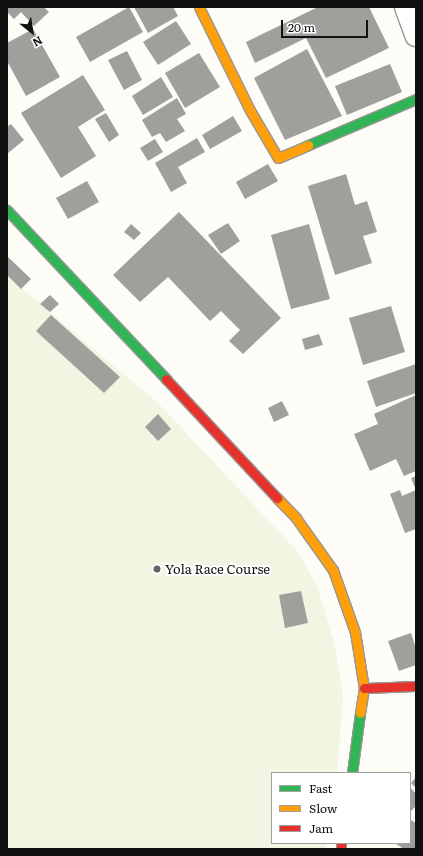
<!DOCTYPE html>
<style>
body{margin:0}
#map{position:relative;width:423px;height:856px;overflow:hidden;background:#fdfcf7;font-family:Literata,serif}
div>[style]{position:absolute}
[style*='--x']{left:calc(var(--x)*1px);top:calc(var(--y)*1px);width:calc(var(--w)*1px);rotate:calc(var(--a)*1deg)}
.pitch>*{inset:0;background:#f0f6e1}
.building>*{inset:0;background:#a19f9c}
.roads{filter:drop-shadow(1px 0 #979795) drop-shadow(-1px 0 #979795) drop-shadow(0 1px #979795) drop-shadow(0 -1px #979795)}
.street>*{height:22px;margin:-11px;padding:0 11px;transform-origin:11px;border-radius:11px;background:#fffffe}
.fast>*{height:9px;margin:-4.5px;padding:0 4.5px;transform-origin:4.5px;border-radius:4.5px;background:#30b455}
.slow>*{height:9px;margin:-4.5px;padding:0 4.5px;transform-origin:4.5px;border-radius:4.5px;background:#ff9f0a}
.jam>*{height:9px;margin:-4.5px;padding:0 4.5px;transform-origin:4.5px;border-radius:4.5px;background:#e5322d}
.dots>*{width:11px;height:11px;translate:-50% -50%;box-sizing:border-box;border:2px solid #fff;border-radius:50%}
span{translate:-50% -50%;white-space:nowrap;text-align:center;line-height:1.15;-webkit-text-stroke:4px #fff;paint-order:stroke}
.poi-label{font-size:13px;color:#111}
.left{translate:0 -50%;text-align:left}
.frame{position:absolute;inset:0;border:8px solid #111;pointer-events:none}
.legend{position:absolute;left:271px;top:772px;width:140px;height:72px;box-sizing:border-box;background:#fff;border:1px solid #a0a0a0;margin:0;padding:5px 7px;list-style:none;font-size:12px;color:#111}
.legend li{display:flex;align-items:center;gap:8px;height:20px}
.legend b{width:20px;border:1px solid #a0a0a0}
.north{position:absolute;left:12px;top:12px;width:40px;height:40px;-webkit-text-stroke:3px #fff;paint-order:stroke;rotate:150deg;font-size:11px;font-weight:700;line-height:16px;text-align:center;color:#111}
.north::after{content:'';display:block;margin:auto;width:14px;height:18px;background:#111;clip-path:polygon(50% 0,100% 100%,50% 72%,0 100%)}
.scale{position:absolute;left:281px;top:20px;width:87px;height:18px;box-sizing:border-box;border:2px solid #111;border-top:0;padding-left:5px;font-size:12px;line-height:14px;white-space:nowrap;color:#111;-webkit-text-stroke:3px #fff;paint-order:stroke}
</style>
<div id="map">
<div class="pitch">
<i style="clip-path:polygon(7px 276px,158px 403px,297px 551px,317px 586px,334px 642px,343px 695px,337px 773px,272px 773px,272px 843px,327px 843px,326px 849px,7px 849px)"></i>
</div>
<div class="building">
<i style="clip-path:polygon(7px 7px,44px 7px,49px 12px,34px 26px,21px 12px,14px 19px,7px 12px)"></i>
<i style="clip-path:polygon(129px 7px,143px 32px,90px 62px,76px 37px)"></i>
<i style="clip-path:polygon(134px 7px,173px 7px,178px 16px,148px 33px)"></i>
<i style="clip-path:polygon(318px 7px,369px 7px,389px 48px,326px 78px,306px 38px,255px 63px,246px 42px)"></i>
<i style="clip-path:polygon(176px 21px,191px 44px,158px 65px,143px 42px)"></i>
<i style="clip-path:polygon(33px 29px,60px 77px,26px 96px,7px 61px,7px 43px)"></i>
<i style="clip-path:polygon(307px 49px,342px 116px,285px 140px,254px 78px)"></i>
<i style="clip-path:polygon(127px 51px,142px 80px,124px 90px,108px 60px)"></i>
<i style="clip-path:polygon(199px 53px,220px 87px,185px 108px,165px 73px)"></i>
<i style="clip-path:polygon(390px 64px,402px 92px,347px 115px,335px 86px)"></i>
<i style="clip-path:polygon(83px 75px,105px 110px,78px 127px,96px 156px,61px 178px,21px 113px)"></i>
<i style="clip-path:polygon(161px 77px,173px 97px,143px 115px,132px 96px)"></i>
<i style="clip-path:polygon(177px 98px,186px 114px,177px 119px,185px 131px,166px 142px,160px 133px,152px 137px,142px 120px)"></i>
<i style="clip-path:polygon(106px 113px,119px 135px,109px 142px,95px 119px)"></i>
<i style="clip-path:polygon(233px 116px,242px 131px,210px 149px,202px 135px)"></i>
<i style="clip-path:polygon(11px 124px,24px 140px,7px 154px,7px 127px)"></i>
<i style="clip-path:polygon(197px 138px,205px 152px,178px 167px,187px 183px,171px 192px,155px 163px)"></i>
<i style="clip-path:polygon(155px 139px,163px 152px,148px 161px,140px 148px)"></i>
<i style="clip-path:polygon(268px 164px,278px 181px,245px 199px,236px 182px)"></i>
<i style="clip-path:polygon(346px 174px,355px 205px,367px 201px,377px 232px,363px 236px,372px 263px,335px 275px,308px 186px)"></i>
<i style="clip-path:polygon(87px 181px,99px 202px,68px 219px,56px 198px)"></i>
<i style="clip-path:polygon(179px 212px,281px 318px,243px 354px,229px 341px,240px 330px,221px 311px,210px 321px,168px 277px,140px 302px,113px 275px)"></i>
<i style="clip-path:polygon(228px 223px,240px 241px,221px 254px,208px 235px)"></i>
<i style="clip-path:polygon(131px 224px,141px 233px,134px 240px,124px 232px)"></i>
<i style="clip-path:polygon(309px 224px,330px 299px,291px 309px,271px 235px)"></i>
<i style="clip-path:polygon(7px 256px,31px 279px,21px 289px,7px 275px)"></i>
<i style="clip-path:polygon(50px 295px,59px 304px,50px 312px,40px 304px)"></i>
<i style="clip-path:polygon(391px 306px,405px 352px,363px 365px,349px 318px)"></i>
<i style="clip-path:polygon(51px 315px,120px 377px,104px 393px,36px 331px)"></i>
<i style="clip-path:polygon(319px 334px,323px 345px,305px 350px,302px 339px)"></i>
<i style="clip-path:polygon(416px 364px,416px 393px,376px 407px,367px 381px)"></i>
<i style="clip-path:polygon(416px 395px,416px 471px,404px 476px,396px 459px,370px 471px,354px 434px,378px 424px,374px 414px)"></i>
<i style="clip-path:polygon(282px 401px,289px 415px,274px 422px,268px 408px)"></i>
<i style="clip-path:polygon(158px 414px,171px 429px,158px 441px,145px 427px)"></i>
<i style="clip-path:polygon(416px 476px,416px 490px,411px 478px)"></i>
<i style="clip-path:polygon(400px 490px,402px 496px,416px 490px,416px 529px,405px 533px,390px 494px)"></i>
<i style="clip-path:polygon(301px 591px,308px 623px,285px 628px,279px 595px)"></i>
<i style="clip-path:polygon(411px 633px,416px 649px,416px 665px,399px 671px,388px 641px)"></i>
<i style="clip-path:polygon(416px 777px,416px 788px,411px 783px)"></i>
<i style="clip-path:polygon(410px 787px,416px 794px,416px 806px,410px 812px)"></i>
<i style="clip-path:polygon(411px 820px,416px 823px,416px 849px,404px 849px,396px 844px,410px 843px)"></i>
</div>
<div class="roads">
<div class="street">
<i style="--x:406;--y:7;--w:30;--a:70"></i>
</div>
<div class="fast">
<i style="--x:308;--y:145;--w:117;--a:-23.1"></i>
<i style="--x:7;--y:210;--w:232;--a:46.7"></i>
<i style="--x:352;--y:773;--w:61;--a:-82.4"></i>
</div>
<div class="slow">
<i style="--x:199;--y:7;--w:117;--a:63.7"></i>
<i style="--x:251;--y:112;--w:53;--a:59.6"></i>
<i style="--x:278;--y:158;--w:33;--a:-23"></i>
<i style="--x:277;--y:498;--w:28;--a:46"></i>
<i style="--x:296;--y:518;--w:64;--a:54.6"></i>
<i style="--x:333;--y:570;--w:66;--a:70.5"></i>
<i style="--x:355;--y:632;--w:57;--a:80.9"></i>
<i style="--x:364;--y:688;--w:25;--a:99"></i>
</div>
<div class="jam">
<i style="--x:166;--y:379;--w:163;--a:47"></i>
<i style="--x:364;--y:688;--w:52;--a:-2.2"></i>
<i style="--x:341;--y:843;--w:6;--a:90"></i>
</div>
</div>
<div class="dots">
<i style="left:157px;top:569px;background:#646362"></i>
</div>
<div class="poi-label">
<span class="left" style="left:165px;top:569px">Yola Race Course</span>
</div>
<div class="frame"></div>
<ul class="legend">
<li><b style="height:5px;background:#30b455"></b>Fast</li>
<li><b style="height:5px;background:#ff9f0a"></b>Slow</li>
<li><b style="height:5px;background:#e5322d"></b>Jam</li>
</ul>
<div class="north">N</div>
<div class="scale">20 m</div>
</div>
